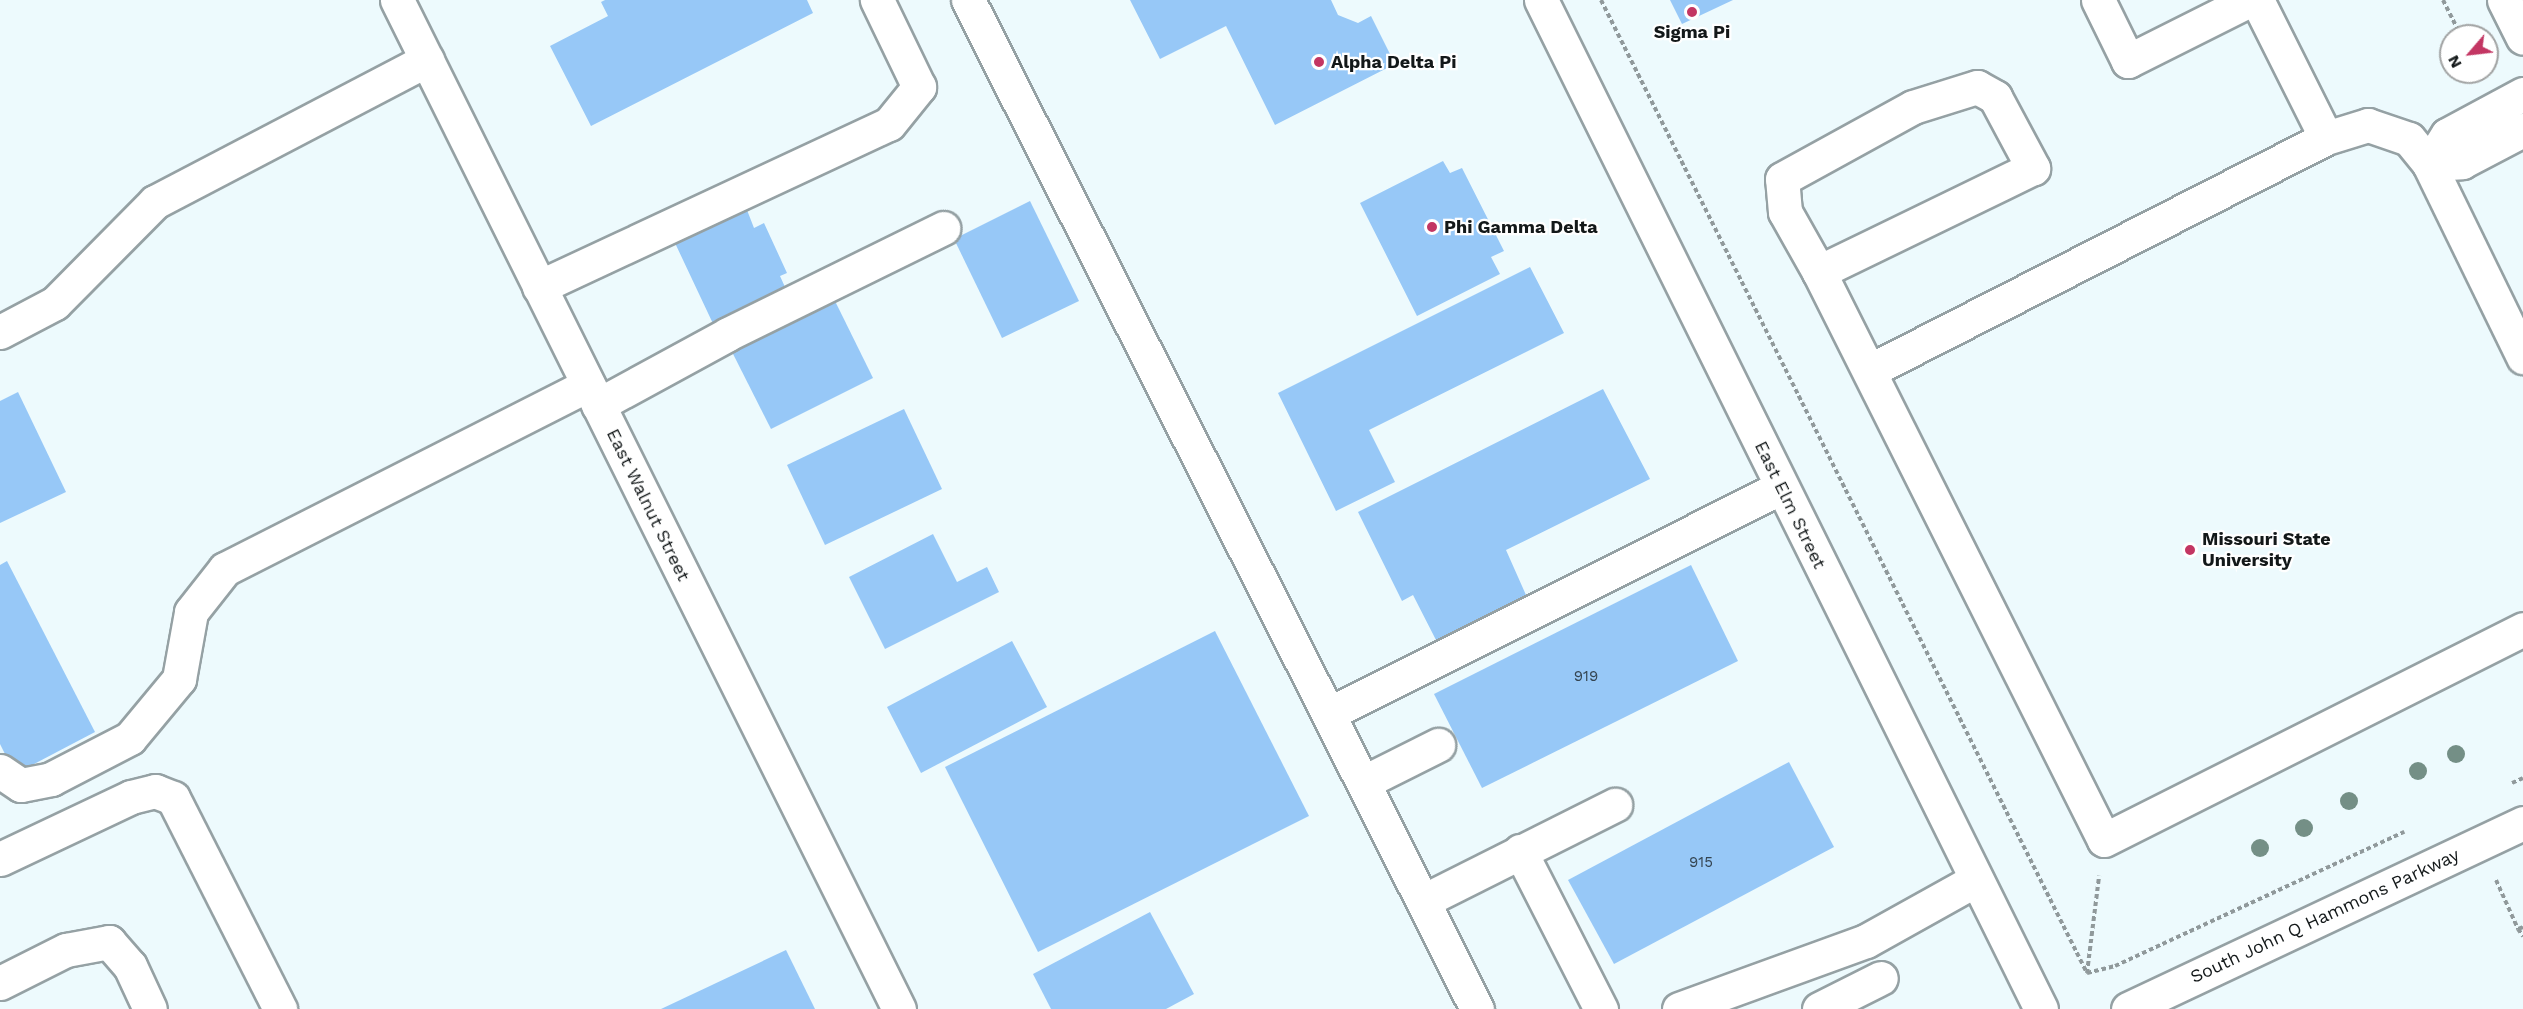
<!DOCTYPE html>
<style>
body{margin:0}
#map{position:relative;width:2523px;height:1009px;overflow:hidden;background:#edfafd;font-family:"Work Sans",sans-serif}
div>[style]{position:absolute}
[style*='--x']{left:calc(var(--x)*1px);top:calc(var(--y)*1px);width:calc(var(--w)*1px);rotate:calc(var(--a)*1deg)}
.building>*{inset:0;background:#97c8f7}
.path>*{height:4px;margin-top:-2px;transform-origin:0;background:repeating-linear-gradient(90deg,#90999b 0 4.5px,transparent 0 7.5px)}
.roads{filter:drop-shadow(2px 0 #95a1a4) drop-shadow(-2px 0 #95a1a4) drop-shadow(0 2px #95a1a4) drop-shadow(0 -2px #95a1a4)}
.minor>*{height:33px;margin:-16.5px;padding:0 16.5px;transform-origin:16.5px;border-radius:16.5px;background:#fff}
.trees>*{width:18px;height:18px;margin:-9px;border-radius:50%;background:#748f86}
.dots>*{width:16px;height:16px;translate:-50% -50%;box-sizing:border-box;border:3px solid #fff;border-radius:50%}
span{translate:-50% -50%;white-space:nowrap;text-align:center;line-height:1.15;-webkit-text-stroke:4.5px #fff;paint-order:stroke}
.number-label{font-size:15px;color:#344450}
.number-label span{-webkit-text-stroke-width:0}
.poi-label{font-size:18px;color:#131819;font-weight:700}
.left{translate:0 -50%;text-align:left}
.street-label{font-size:18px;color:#131819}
.north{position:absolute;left:2439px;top:24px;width:60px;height:60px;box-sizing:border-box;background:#fff;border:2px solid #a1a3a3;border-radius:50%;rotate:242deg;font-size:16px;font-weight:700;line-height:24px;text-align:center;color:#131819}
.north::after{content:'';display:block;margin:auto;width:21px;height:27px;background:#c33663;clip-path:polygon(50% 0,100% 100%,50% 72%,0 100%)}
</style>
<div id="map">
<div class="building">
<i style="clip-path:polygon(605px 0,807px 0,813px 13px,591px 126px,550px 46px,608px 16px,601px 2px)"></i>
<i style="clip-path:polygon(1130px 0,1331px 0,1338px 15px,1358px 23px,1371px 16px,1395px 64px,1275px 125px,1226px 26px,1160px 59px)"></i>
<i style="clip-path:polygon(1670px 0,1733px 0,1682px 24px)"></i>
<i style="clip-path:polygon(1443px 161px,1450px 173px,1462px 168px,1504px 251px,1491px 257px,1500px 274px,1417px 316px,1360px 203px)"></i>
<i style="clip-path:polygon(1030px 201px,1079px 301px,1002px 338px,954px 239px)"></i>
<i style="clip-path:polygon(747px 210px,754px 228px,764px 223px,787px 273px,780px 276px,789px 296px,716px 330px,675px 243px)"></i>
<i style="clip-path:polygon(1530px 267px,1564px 333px,1369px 430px,1395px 482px,1336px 511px,1278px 393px)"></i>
<i style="clip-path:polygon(834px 299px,873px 378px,771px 429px,726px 340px)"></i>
<i style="clip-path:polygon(1603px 389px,1650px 479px,1506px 550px,1526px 595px,1436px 640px,1413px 595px,1402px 601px,1358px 512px)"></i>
<i style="clip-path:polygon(18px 392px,66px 492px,0 523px,0 401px)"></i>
<i style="clip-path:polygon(904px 409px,942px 489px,825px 545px,787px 465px)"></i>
<i style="clip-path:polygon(933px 534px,957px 582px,987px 567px,999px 592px,885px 649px,849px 577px)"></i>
<i style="clip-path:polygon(7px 561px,95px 732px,15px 774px,0 744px,0 565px)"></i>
<i style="clip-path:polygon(1691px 565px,1738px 661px,1482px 788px,1434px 694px)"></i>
<i style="clip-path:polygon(1215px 631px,1309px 816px,1038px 952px,945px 767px)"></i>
<i style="clip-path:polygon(1012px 641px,1047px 707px,921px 773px,887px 707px)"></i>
<i style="clip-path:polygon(1789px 762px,1834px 847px,1614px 964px,1568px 880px)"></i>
<i style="clip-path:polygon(1150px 912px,1194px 994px,1166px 1009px,1051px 1009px,1033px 974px)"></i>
<i style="clip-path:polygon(786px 950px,815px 1009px,661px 1009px)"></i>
</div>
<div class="path">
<i style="--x:1601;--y:0;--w:1088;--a:63.46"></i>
<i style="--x:2087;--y:973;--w:98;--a:-82.9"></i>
<i style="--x:2443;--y:0;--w:40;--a:63.4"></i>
<i style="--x:2512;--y:783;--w:12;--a:-24"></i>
<i style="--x:2496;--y:880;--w:54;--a:65.8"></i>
<i style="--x:2523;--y:927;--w:5;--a:158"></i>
<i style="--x:2518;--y:929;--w:9;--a:54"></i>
<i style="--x:2087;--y:973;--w:29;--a:-14"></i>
<i style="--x:2115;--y:966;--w:319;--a:-24.9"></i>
</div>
<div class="roads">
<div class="minor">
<i style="--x:397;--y:0;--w:1127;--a:63.55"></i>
<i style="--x:968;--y:0;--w:1130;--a:63.23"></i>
<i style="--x:1541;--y:0;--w:1126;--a:63.64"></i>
<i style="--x:2098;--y:0;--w:68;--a:63.8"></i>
<i style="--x:2128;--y:61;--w:136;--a:-26.6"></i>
<i style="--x:2257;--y:0;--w:154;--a:63.4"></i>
<i style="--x:2504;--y:0;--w:42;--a:63.4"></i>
<i style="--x:1977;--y:87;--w:21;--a:29"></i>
<i style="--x:1995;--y:97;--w:81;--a:61.8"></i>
<i style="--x:2033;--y:168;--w:238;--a:154.1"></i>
<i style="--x:1819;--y:272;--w:69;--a:-119.5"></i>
<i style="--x:1785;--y:212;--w:33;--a:-95"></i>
<i style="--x:1782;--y:179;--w:149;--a:-28.8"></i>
<i style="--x:1913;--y:107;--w:67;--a:-17.4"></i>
<i style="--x:2523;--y:94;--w:86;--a:151.7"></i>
<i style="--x:2447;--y:135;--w:34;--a:122"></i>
<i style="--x:2429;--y:164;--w:33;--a:-3"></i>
<i style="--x:2462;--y:162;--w:69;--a:-27.7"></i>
<i style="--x:1819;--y:272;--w:635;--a:63.35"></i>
<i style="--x:2104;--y:840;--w:469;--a:-26.7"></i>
<i style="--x:539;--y:287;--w:386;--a:-25"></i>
<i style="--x:889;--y:124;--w:48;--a:-51"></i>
<i style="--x:919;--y:87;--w:97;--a:-115.8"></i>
<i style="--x:0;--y:332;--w:62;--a:-27.8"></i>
<i style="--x:55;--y:303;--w:142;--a:-45.3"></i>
<i style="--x:155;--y:202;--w:307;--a:-27.6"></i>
<i style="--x:1869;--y:371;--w:513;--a:-27.01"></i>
<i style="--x:2326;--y:138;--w:44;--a:-17.2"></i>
<i style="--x:2368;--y:125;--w:43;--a:18.9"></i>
<i style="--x:2409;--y:139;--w:32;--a:51"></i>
<i style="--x:2429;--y:164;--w:215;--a:64"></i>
<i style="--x:598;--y:405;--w:148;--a:-28.6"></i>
<i style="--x:728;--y:334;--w:240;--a:-26.2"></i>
<i style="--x:1330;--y:713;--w:505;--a:-26.57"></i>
<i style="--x:0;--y:771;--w:25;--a:34"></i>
<i style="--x:21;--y:785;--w:31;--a:-11"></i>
<i style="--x:51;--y:779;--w:89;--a:-27.4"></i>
<i style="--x:130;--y:738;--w:77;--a:-50.3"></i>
<i style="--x:179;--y:679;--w:68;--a:-79.8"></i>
<i style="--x:191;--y:612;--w:55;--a:-51.7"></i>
<i style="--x:225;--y:569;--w:407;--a:-26.9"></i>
<i style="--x:1364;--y:782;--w:83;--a:-26.6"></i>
<i style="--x:1520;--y:851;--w:178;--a:62.9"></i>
<i style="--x:0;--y:859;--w:145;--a:-25.3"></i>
<i style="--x:131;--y:797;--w:25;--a:-14"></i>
<i style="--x:155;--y:791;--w:19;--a:21"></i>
<i style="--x:173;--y:798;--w:237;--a:63.1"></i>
<i style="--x:1423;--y:901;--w:215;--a:-26.6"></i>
<i style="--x:0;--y:983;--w:74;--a:-26.6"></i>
<i style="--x:66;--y:950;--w:44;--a:-10.5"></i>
<i style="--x:109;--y:942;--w:32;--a:49"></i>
<i style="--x:130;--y:966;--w:47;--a:65.1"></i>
<i style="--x:1679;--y:1009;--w:199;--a:-20"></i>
<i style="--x:1866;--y:941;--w:124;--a:-29.1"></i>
<i style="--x:1819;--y:1009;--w:69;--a:-26.6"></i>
<i style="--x:2128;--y:1009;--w:437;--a:-25.2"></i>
</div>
</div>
<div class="trees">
<i style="left:2456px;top:754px"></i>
<i style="left:2418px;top:771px"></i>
<i style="left:2349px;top:801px"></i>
<i style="left:2304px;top:828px"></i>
<i style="left:2260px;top:848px"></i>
</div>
<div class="dots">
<i style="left:1692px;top:12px;background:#c33663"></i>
<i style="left:1319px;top:62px;background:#c33663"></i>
<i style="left:1432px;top:227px;background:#c33663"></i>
<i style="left:2190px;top:550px;background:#c33663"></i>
</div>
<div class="number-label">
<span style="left:1586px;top:677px">919</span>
<span style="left:1701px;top:863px">915</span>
</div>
<div class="poi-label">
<span style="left:1692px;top:32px">Sigma Pi</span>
<span class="left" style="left:1331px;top:62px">Alpha Delta Pi</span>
<span class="left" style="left:1444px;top:227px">Phi Gamma Delta</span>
<span class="left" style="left:2202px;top:550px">Missouri State<br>University</span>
</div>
<div class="street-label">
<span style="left:648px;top:505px;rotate:64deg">East Walnut Street</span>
<span style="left:1790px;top:505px;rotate:64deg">East Elm Street</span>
<span style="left:2325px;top:916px;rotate:-25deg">South John Q Hammons Parkway</span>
</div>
<div class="north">N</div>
</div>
